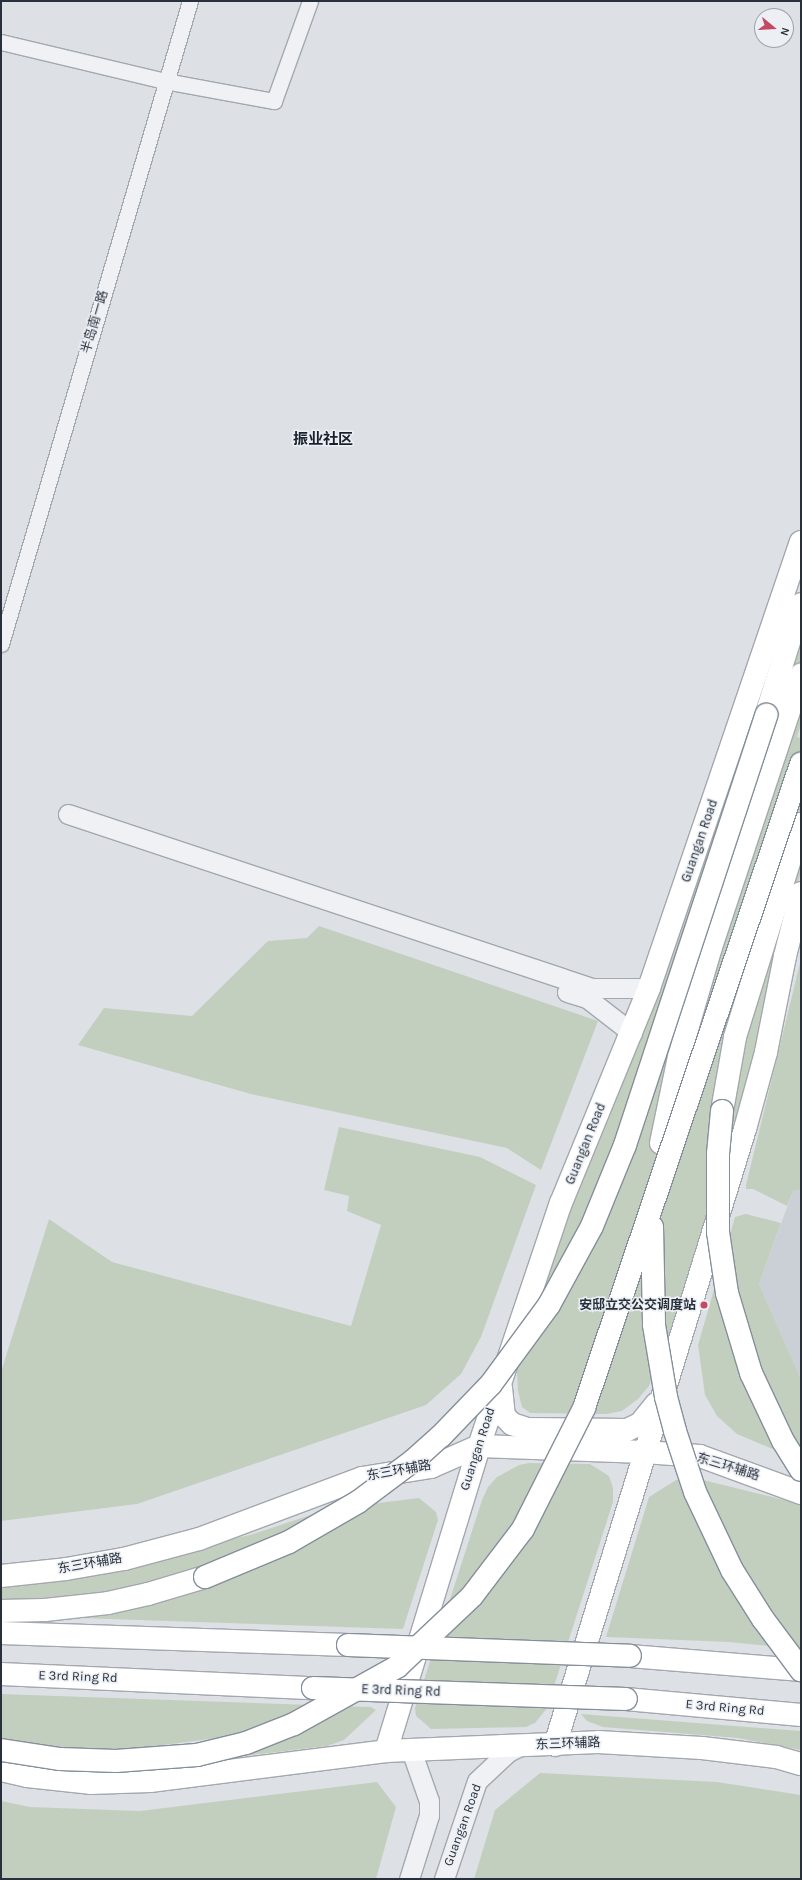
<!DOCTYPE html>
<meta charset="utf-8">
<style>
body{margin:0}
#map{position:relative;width:802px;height:1880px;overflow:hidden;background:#dde1e6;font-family:Karla,"Noto Sans SC",sans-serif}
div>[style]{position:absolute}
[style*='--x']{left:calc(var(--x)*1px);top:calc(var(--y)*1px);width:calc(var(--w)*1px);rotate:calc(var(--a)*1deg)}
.built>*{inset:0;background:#cbd0d7}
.green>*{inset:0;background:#c3cfbe}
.roads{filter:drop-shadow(1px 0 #a3a8af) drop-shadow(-1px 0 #a3a8af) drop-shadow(0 1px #a3a8af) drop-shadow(0 -1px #a3a8af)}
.minor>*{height:15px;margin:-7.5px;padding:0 7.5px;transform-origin:7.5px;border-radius:7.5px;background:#eff1f4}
.tertiary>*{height:19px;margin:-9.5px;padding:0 9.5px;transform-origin:9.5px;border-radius:9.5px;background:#eff1f4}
.secondary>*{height:22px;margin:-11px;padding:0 11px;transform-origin:11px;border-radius:11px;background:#fff}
.trunk>*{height:22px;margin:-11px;padding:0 11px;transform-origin:11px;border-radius:11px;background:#fff}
.bridges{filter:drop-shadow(1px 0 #858f9b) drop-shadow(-1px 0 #858f9b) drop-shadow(0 1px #858f9b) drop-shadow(0 -1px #858f9b)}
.trunk-bridge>*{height:22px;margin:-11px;padding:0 11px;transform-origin:11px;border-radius:11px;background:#fff}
.dots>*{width:11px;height:11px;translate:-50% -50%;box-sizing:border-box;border:2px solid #eceff4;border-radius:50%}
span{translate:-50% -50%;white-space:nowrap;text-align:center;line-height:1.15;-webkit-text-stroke:3px #eceff4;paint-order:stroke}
.street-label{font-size:13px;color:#27303b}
.poi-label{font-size:13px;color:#27303b;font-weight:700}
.right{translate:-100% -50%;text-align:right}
.quarter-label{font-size:15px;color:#1a212c;font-weight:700}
.frame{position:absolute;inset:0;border:2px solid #27303b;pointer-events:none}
.north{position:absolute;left:754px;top:8px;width:40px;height:40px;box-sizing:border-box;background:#eceff4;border:1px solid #9da3aa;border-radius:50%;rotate:108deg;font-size:11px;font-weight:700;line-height:16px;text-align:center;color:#27303b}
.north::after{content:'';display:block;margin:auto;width:14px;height:18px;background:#c44962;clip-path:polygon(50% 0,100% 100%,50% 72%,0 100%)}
</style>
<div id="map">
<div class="built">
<i style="clip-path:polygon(801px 1190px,801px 1379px,759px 1284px,793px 1191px)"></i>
</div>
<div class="green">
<i style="clip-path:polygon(787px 599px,801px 603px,801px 724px,797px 737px,801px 738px,801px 872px,783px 933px,764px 1036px,680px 1305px,649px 1386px,638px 1399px,622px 1411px,607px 1414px,530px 1413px,522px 1407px,518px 1391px,517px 1372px,530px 1321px)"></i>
<i style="clip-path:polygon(319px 926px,598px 1021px,541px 1170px,507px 1148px,251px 1094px,78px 1045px,104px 1008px,192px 1016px,268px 941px,307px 938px)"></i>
<i style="clip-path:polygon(801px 959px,801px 1190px,793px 1191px,787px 1206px,753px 1189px,746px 1189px,746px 1185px)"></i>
<i style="clip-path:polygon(339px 1127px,480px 1157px,536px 1185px,481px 1337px,461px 1374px,426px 1405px,137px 1504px,1px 1521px,1px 1372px,49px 1219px,112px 1262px,351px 1326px,381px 1225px,347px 1211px,349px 1196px,324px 1190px)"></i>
<i style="clip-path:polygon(746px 1214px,781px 1223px,759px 1284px,801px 1379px,801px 1461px,737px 1434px,717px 1416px,705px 1395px,698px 1345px,735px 1217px)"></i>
<i style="clip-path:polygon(529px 1463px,590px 1464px,609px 1476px,613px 1488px,613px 1502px,547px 1708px,535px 1723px,526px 1727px,431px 1729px,416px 1716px,415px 1708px,482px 1500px,488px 1487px,497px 1477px,519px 1465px)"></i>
<i style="clip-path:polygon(695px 1478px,801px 1504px,801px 1649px,729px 1642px,606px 1637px,649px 1497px,676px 1480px)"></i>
<i style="clip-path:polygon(419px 1498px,436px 1512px,438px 1520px,403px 1629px,79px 1618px,38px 1601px,1px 1600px,1px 1583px,38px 1581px,250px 1535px,329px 1509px)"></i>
<i style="clip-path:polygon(1px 1694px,371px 1707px,376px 1710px,344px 1740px,327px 1746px,244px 1756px,232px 1736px,133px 1749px,59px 1748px,1px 1739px)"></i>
<i style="clip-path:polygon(581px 1714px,801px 1731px,801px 1750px,738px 1738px,603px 1727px,587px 1721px)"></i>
<i style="clip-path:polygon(540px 1773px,717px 1782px,801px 1795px,801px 1879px,474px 1879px,495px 1810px)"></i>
<i style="clip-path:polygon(377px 1782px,396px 1807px,376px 1879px,1px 1879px,1px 1801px,30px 1807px,140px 1811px)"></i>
</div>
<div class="roads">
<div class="minor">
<i style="--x:1;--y:42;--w:169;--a:13.4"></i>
<i style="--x:165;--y:81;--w:111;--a:10.4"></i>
<i style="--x:274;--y:101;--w:106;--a:-70.2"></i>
<i style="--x:1;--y:644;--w:670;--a:-73.62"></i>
</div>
<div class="tertiary">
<i style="--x:68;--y:814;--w:552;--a:18.37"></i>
<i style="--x:592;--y:988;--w:57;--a:0"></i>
<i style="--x:567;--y:992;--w:21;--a:17"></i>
<i style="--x:587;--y:998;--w:57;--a:37.9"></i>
<i style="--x:409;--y:1879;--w:67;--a:-72.6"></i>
<i style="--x:429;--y:1815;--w:14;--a:-90"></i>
<i style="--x:429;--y:1801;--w:54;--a:-109.4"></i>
<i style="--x:444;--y:1879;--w:103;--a:-71.4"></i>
<i style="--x:477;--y:1781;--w:42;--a:-43.1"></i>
<i style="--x:508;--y:1752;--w:16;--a:-27"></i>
</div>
<div class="secondary">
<i style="--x:501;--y:1388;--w:28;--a:84"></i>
<i style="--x:504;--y:1416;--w:11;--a:45"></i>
<i style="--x:512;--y:1424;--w:16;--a:18"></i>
<i style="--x:527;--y:1429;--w:100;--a:0.6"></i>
<i style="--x:627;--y:1430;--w:14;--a:-25"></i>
<i style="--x:640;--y:1424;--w:26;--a:-51"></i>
<i style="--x:1;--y:1576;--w:65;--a:-6.1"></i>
<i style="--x:66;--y:1569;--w:59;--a:-9.8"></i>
<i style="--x:124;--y:1559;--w:78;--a:-14.9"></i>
<i style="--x:199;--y:1539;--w:174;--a:-20.5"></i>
<i style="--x:362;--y:1478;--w:70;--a:-9.1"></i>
<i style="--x:431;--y:1467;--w:52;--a:-23.6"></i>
<i style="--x:479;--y:1446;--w:165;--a:2.1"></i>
<i style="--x:644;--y:1452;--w:56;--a:4.1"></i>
<i style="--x:700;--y:1456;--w:108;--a:20.1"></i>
<i style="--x:555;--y:1745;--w:645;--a:-72.86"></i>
<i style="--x:745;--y:1129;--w:80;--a:-74.7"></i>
<i style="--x:766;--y:1052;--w:98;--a:-78.8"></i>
<i style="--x:785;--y:956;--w:65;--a:-75.7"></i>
<i style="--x:386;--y:1751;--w:319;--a:-73"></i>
<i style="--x:479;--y:1446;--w:256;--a:-71.4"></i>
<i style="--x:561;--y:1203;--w:232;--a:-67.7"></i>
<i style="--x:649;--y:988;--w:471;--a:-71.2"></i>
<i style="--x:1;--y:1770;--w:27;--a:13"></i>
<i style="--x:27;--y:1776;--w:63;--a:6.3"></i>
<i style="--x:90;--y:1783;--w:60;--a:-1.9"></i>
<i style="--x:150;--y:1781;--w:238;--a:-7.2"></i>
<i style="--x:386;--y:1751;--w:212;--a:-2.4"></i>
<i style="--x:598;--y:1742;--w:104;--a:3.3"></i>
<i style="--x:702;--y:1748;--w:75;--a:6.9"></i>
<i style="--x:776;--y:1757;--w:26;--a:16"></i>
</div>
<div class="trunk">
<i style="--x:766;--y:715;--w:116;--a:-72.5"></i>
<i style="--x:722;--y:1111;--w:75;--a:-80"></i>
<i style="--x:735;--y:1037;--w:223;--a:-72.8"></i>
<i style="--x:661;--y:1143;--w:88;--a:-78.2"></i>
<i style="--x:679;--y:1057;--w:115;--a:-73.8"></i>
<i style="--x:711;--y:947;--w:287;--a:-71.7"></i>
<i style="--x:1;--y:1611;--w:44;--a:-1.3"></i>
<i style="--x:45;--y:1610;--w:63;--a:-6.3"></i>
<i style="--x:108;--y:1603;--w:41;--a:-12.7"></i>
<i style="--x:148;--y:1594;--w:59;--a:-16.6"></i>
<i style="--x:1;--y:1633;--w:347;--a:2"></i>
<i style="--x:630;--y:1656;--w:172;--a:4.7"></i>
<i style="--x:1;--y:1674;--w:312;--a:2.6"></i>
<i style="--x:626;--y:1699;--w:176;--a:5.2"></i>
</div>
</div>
<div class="bridges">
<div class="trunk-bridge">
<i style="--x:722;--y:1111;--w:43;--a:95.3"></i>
<i style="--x:718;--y:1154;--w:78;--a:90"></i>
<i style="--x:718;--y:1232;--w:62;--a:81.6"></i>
<i style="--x:727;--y:1293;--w:84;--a:73.3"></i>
<i style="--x:751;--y:1373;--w:75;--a:64.8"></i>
<i style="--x:783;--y:1441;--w:34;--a:58"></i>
<i style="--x:652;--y:1227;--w:98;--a:88.8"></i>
<i style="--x:654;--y:1325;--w:73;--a:80.5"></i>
<i style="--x:666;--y:1397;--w:35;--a:75"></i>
<i style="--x:675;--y:1431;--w:64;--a:71.8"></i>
<i style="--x:695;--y:1492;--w:86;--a:64.6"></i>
<i style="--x:732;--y:1570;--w:58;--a:57.7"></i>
<i style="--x:763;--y:1619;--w:64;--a:53.3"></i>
<i style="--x:205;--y:1577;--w:91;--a:-22.6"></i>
<i style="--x:289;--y:1542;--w:80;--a:-30.1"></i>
<i style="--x:358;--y:1502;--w:70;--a:-36.9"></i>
<i style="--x:414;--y:1460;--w:36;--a:-42"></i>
<i style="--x:441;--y:1436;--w:72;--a:-46.1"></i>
<i style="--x:491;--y:1384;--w:98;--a:-53.7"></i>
<i style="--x:549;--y:1305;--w:90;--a:-61.4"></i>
<i style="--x:592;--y:1226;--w:87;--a:-67.8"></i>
<i style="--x:625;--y:1145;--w:453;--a:-71.8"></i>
<i style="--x:348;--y:1645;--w:282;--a:2.2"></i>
<i style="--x:313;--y:1688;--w:313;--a:2"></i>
<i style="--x:1;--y:1750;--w:60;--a:8.7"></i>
<i style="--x:60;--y:1759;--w:56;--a:2"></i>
<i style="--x:116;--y:1761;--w:81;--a:-4.2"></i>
<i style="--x:197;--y:1755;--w:50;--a:-13.8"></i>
<i style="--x:246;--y:1743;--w:52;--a:-21.6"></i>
<i style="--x:294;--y:1724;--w:118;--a:-29"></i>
<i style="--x:397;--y:1667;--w:103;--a:-43.4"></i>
<i style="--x:472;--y:1596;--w:84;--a:-52.7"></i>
<i style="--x:523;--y:1529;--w:136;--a:-63.2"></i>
<i style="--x:584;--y:1408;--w:680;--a:-71.38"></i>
</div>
</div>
<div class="dots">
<i style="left:704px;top:1305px;background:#c44962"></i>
</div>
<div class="street-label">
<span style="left:95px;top:322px;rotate:-74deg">半岛南一路</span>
<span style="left:700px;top:841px;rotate:-71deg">Guangan Road</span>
<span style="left:586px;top:1144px;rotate:-68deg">Guangan Road</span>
<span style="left:478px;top:1449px;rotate:-72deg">Guangan Road</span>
<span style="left:728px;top:1467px;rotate:17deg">东三环辅路</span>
<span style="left:399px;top:1471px;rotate:-10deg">东三环辅路</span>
<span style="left:90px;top:1564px;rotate:-10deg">东三环辅路</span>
<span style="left:78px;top:1677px;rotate:2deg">E 3rd Ring Rd</span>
<span style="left:401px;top:1691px;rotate:2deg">E 3rd Ring Rd</span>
<span style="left:725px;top:1708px;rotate:5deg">E 3rd Ring Rd</span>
<span style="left:568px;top:1744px;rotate:-2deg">东三环辅路</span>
<span style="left:463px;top:1825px;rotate:-70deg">Guangan Road</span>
</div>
<div class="poi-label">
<span class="right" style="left:696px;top:1305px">安邸立交公交调度站</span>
</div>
<div class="quarter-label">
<span style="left:323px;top:440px">振业社区</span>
</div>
<div class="frame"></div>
<div class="north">N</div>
</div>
